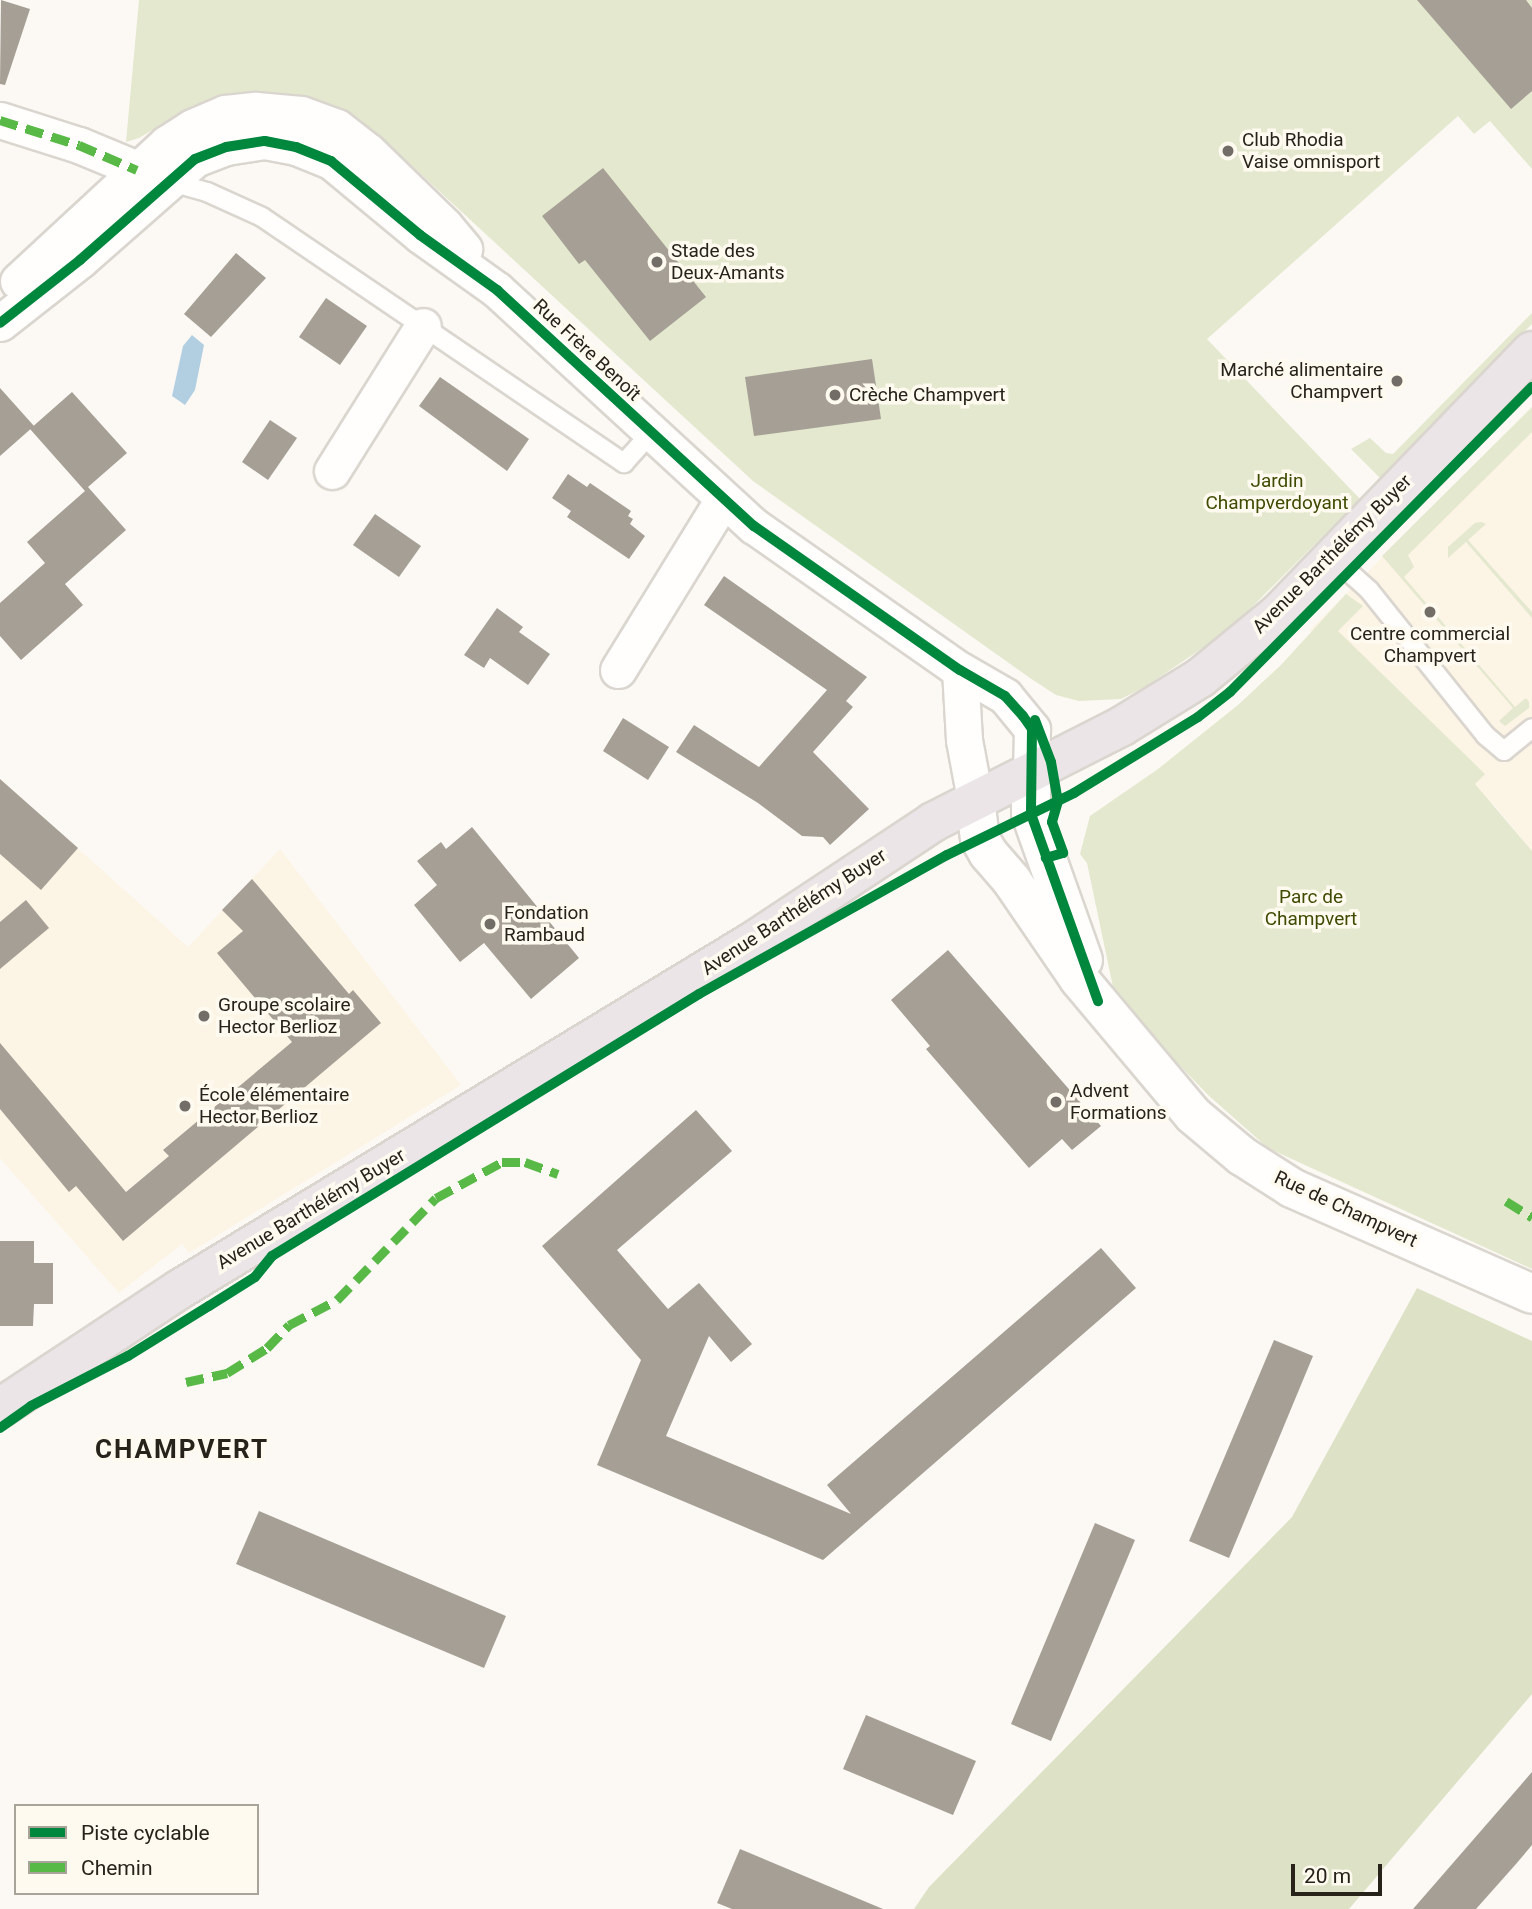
<!DOCTYPE html>
<meta charset="utf-8">
<style>
body{margin:0}
#map{position:relative;width:1532px;height:1909px;overflow:hidden;background:#fcf9f4;font-family:Roboto,sans-serif}
div>[style]{position:absolute}
[style*='--x']{left:calc(var(--x)*1px);top:calc(var(--y)*1px);width:calc(var(--w)*1px);rotate:calc(var(--a)*1deg)}
.built>*{inset:0;background:#fcf4e4}
.green>*{inset:0;background:#e4e8ce}
.forest>*{inset:0;background:#dde2c6}
.water>*{inset:0;background:#b2cfe2}
.building>*{inset:0;background:#a59f95}
.roads{filter:drop-shadow(2px 0 #dad6cf) drop-shadow(-2px 0 #dad6cf) drop-shadow(0 2px #dad6cf) drop-shadow(0 -2px #dad6cf)}
.lane>*{height:18px;margin:-9px;padding:0 9px;transform-origin:9px;border-radius:9px;background:#fffefd}
.street>*{height:35px;margin:-17.5px;padding:0 17.5px;transform-origin:17.5px;border-radius:17.5px;background:#fffefd}
.secondary>*{height:38px;margin:-19px;padding:0 19px;transform-origin:19px;border-radius:19px;background:#fffefd}
.primary>*{height:38px;margin:-19px;padding:0 19px;transform-origin:19px;border-radius:19px;background:#ebe5e8}
.quiet>*{height:9px;margin-top:-4.5px;transform-origin:0;background:repeating-linear-gradient(90deg,#58b947 0 18px,transparent 0 27px)}
.cycleway>*{height:10px;margin:-5px;padding:0 5px;transform-origin:5px;border-radius:5px;background:#00873e}
.dots>*{width:19px;height:19px;translate:-50% -50%;box-sizing:border-box;border:4px solid #fffaf0;border-radius:50%}
span{translate:-50% -50%;white-space:nowrap;text-align:center;line-height:1.15;-webkit-text-stroke:7px #fffaf0;paint-order:stroke}
.poi-label{font-size:19px;color:#27221a}
.left{translate:0 -50%;text-align:left}
.right{translate:-100% -50%;text-align:right}
.street-label{font-size:19px;color:#27221a}
.park-label{font-size:19px;color:#3f4b00}
.district-label{font-size:26px;color:#27221a;font-weight:700;letter-spacing:2px}
.legend{position:absolute;left:14px;top:1804px;width:245px;height:91px;box-sizing:border-box;background:#fffaf0;border:2px solid #a9a49a;margin:0;padding:9px 12px;list-style:none;font-size:21px;color:#27221a}
.legend li{display:flex;align-items:center;gap:14px;height:35px}
.legend b{width:35px;border:2px solid #a9a49a}
.scale{position:absolute;left:1291px;top:1864px;width:91px;height:32px;box-sizing:border-box;border:4px solid #27221a;border-top:0;padding-left:9px;font-size:21px;line-height:24px;white-space:nowrap;color:#27221a;-webkit-text-stroke:5px #fffaf0;paint-order:stroke}
</style>
<div id="map">
<div class="built">
<i style="clip-path:polygon(1532px 407px,1532px 851px,1495px 806px,1310px 630px)"></i>
<i style="clip-path:polygon(0 779px,188px 947px,280px 849px,461px 1085px,189px 1253px,182px 1244px,119px 1293px,0 1158px)"></i>
</div>
<div class="green">
<i style="clip-path:polygon(139px 0,1532px 0,1532px 169px,1490px 121px,1474px 134px,1458px 116px,1207px 339px,1360px 499px,1229px 630px,1145px 687px,1121px 699px,1079px 701px,1056px 695px,1030px 678px,753px 481px,385px 141px,356px 119px,318px 101px,287px 94px,239px 93px,192px 106px,139px 138px,126px 142px)"></i>
<i style="clip-path:polygon(1532px 313px,1532px 324px,1380px 478px,1351px 449px,1370px 438px,1386px 453px,1393px 454px)"></i>
<i style="clip-path:polygon(1532px 407px,1532px 432px,1408px 555px,1414px 567px,1404px 577px,1515px 707px,1526px 698px,1529px 702px,1529px 708px,1505px 726px,1499px 721px,1513px 708px,1382px 556px)"></i>
<i style="clip-path:polygon(1481px 522px,1486px 524px,1468px 540px,1532px 612px,1532px 618px,1466px 542px,1448px 558px,1448px 547px,1475px 523px)"></i>
<i style="clip-path:polygon(1346px 594px,1363px 606px,1338px 631px,1485px 774px,1475px 784px,1532px 851px,1532px 1269px,1268px 1148px,1208px 1095px,1143px 1027px,1113px 987px,1087px 863px,1080px 854px,1090px 816px,1158px 769px,1238px 705px,1281px 665px)"></i>
</div>
<div class="forest">
<i style="clip-path:polygon(1417px 1288px,1532px 1341px,1532px 1694px,1349px 1909px,914px 1909px,929px 1887px,1292px 1517px)"></i>
</div>
<div class="water">
<i style="clip-path:polygon(192px 335px,204px 345px,195px 390px,185px 405px,172px 396px,183px 346px)"></i>
</div>
<div class="building">
<i style="clip-path:polygon(1px 0,30px 9px,5px 85px,0 84px)"></i>
<i style="clip-path:polygon(1417px 0,1526px 0,1532px 8px,1532px 91px,1511px 109px)"></i>
<i style="clip-path:polygon(603px 168px,706px 297px,650px 341px,585px 260px,579px 264px,542px 216px)"></i>
<i style="clip-path:polygon(236px 253px,266px 278px,211px 337px,184px 314px)"></i>
<i style="clip-path:polygon(326px 298px,367px 326px,340px 365px,299px 337px)"></i>
<i style="clip-path:polygon(872px 359px,881px 419px,754px 436px,745px 377px)"></i>
<i style="clip-path:polygon(440px 377px,529px 439px,507px 471px,419px 406px)"></i>
<i style="clip-path:polygon(0 388px,34px 426px,0 456px)"></i>
<i style="clip-path:polygon(72px 392px,127px 453px,88px 487px,126px 530px,65px 584px,83px 605px,21px 660px,0 636px,0 603px,45px 563px,27px 542px,85px 491px,30px 429px)"></i>
<i style="clip-path:polygon(270px 420px,297px 438px,268px 480px,242px 462px)"></i>
<i style="clip-path:polygon(568px 474px,587px 487px,590px 483px,631px 511px,628px 516px,633px 519px,630px 524px,645px 536px,629px 559px,567px 517px,571px 511px,552px 498px)"></i>
<i style="clip-path:polygon(375px 514px,421px 546px,399px 577px,353px 545px)"></i>
<i style="clip-path:polygon(724px 576px,867px 677px,846px 701px,853px 707px,813px 752px,869px 809px,830px 845px,823px 837px,802px 836px,758px 803px,676px 752px,694px 725px,759px 767px,827px 690px,704px 605px)"></i>
<i style="clip-path:polygon(497px 608px,523px 627px,519px 632px,550px 654px,528px 685px,490px 658px,484px 668px,464px 655px)"></i>
<i style="clip-path:polygon(623px 718px,669px 747px,648px 780px,603px 751px)"></i>
<i style="clip-path:polygon(0 779px,78px 848px,41px 890px,0 854px)"></i>
<i style="clip-path:polygon(472px 827px,579px 958px,531px 999px,484px 943px,460px 962px,414px 905px,437px 885px,417px 861px,441px 842px,446px 849px)"></i>
<i style="clip-path:polygon(252px 879px,349px 994px,353px 990px,381px 1023px,123px 1241px,76px 1186px,69px 1192px,0 1109px,0 1043px,126px 1192px,169px 1156px,163px 1150px,292px 1042px,217px 953px,243px 931px,222px 910px)"></i>
<i style="clip-path:polygon(26px 900px,49px 928px,0 969px,0 922px)"></i>
<i style="clip-path:polygon(948px 950px,1101px 1126px,1072px 1150px,1062px 1139px,1029px 1168px,926px 1049px,930px 1046px,891px 1000px)"></i>
<i style="clip-path:polygon(696px 1110px,732px 1151px,617px 1250px,668px 1309px,699px 1283px,752px 1344px,731px 1362px,709px 1336px,666px 1436px,851px 1514px,827px 1485px,1101px 1248px,1136px 1288px,823px 1560px,597px 1465px,641px 1360px,542px 1246px)"></i>
<i style="clip-path:polygon(0 1241px,34px 1241px,34px 1263px,53px 1263px,53px 1304px,34px 1304px,33px 1326px,0 1326px)"></i>
<i style="clip-path:polygon(1274px 1340px,1313px 1356px,1229px 1558px,1189px 1541px)"></i>
<i style="clip-path:polygon(259px 1511px,506px 1616px,484px 1668px,236px 1564px)"></i>
<i style="clip-path:polygon(1095px 1523px,1135px 1540px,1051px 1741px,1011px 1724px)"></i>
<i style="clip-path:polygon(866px 1715px,976px 1761px,953px 1815px,843px 1769px)"></i>
<i style="clip-path:polygon(1532px 1772px,1532px 1845px,1516px 1864px,1476px 1909px,1413px 1909px)"></i>
<i style="clip-path:polygon(740px 1849px,883px 1909px,732px 1909px,717px 1903px)"></i>
</div>
<div class="roads">
<div class="lane">
<i style="--x:168;--y:181;--w:41;--a:15.8"></i>
<i style="--x:207;--y:192;--w:60;--a:24.4"></i>
<i style="--x:262;--y:217;--w:438;--a:34.2"></i>
<i style="--x:624;--y:463;--w:40;--a:-48"></i>
<i style="--x:1332;--y:557;--w:50;--a:41.7"></i>
<i style="--x:1369;--y:590;--w:186;--a:51.3"></i>
<i style="--x:1485;--y:735;--w:25;--a:40"></i>
<i style="--x:1504;--y:751;--w:36;--a:-39"></i>
</div>
<div class="street">
<i style="--x:0;--y:120;--w:83;--a:17.6"></i>
<i style="--x:79;--y:145;--w:81;--a:22.5"></i>
<i style="--x:18;--y:281;--w:202;--a:-42.8"></i>
<i style="--x:166;--y:144;--w:31;--a:-33"></i>
<i style="--x:192;--y:127;--w:36;--a:-23"></i>
<i style="--x:225;--y:113;--w:31;--a:-6"></i>
<i style="--x:256;--y:110;--w:45;--a:5.1"></i>
<i style="--x:301;--y:114;--w:38;--a:20"></i>
<i style="--x:337;--y:127;--w:39;--a:38"></i>
<i style="--x:368;--y:151;--w:107;--a:44.2"></i>
<i style="--x:445;--y:226;--w:30;--a:50"></i>
<i style="--x:0;--y:323;--w:102;--a:-38.2"></i>
<i style="--x:80;--y:260;--w:153;--a:-41.3"></i>
<i style="--x:195;--y:159;--w:33;--a:-21"></i>
<i style="--x:226;--y:147;--w:39;--a:-9"></i>
<i style="--x:265;--y:141;--w:32;--a:11"></i>
<i style="--x:296;--y:147;--w:38;--a:22"></i>
<i style="--x:331;--y:161;--w:116;--a:39.7"></i>
<i style="--x:420;--y:235;--w:95;--a:35.5"></i>
<i style="--x:497;--y:290;--w:349;--a:42.6"></i>
<i style="--x:754;--y:526;--w:251;--a:35"></i>
<i style="--x:960;--y:670;--w:52;--a:30"></i>
<i style="--x:1005;--y:696;--w:43;--a:50.7"></i>
<i style="--x:1032;--y:729;--w:43;--a:91.3"></i>
<i style="--x:332;--y:471;--w:171;--a:-57.9"></i>
<i style="--x:618;--y:670;--w:201;--a:-58.4"></i>
<i style="--x:960;--y:670;--w:70;--a:86.7"></i>
<i style="--x:964;--y:740;--w:60;--a:79.4"></i>
</div>
<div class="secondary">
<i style="--x:1031;--y:772;--w:42;--a:90"></i>
<i style="--x:1031;--y:814;--w:155;--a:70.4"></i>
<i style="--x:975;--y:799;--w:40;--a:82.9"></i>
<i style="--x:980;--y:839;--w:16;--a:60"></i>
<i style="--x:988;--y:853;--w:37;--a:49"></i>
<i style="--x:1012;--y:881;--w:119;--a:55.6"></i>
<i style="--x:1079;--y:979;--w:177;--a:50"></i>
<i style="--x:1193;--y:1115;--w:64;--a:39.9"></i>
<i style="--x:1242;--y:1156;--w:59;--a:32.6"></i>
<i style="--x:1292;--y:1188;--w:262;--a:23.8"></i>
</div>
<div class="primary">
<i style="--x:0;--y:1408;--w:216;--a:-33.5"></i>
<i style="--x:180;--y:1289;--w:669;--a:-31.24"></i>
<i style="--x:752;--y:942;--w:217;--a:-33.5"></i>
<i style="--x:933;--y:822;--w:212;--a:-26.9"></i>
<i style="--x:1122;--y:726;--w:92;--a:-31.6"></i>
<i style="--x:1200;--y:678;--w:102;--a:-39.4"></i>
<i style="--x:1279;--y:613;--w:364;--a:-46"></i>
</div>
</div>
<div class="quiet">
<i style="--x:0;--y:120;--w:83;--a:17.6"></i>
<i style="--x:79;--y:145;--w:63;--a:23.3"></i>
<i style="--x:1506;--y:1201;--w:31;--a:32"></i>
<i style="--x:186;--y:1382;--w:42;--a:-12.4"></i>
<i style="--x:227;--y:1373;--w:47;--a:-32"></i>
<i style="--x:267;--y:1348;--w:32;--a:-46"></i>
<i style="--x:289;--y:1325;--w:54;--a:-27.5"></i>
<i style="--x:337;--y:1300;--w:142;--a:-45.9"></i>
<i style="--x:436;--y:1198;--w:75;--a:-28.6"></i>
<i style="--x:502;--y:1162;--w:23;--a:0"></i>
<i style="--x:525;--y:1162;--w:35;--a:20"></i>
</div>
<div class="cycleway">
<i style="--x:0;--y:323;--w:102;--a:-38.2"></i>
<i style="--x:80;--y:260;--w:153;--a:-41.3"></i>
<i style="--x:195;--y:159;--w:33;--a:-21"></i>
<i style="--x:226;--y:147;--w:39;--a:-9"></i>
<i style="--x:265;--y:141;--w:32;--a:11"></i>
<i style="--x:296;--y:147;--w:38;--a:22"></i>
<i style="--x:331;--y:161;--w:116;--a:39.7"></i>
<i style="--x:420;--y:235;--w:95;--a:35.5"></i>
<i style="--x:497;--y:290;--w:349;--a:42.6"></i>
<i style="--x:754;--y:526;--w:251;--a:35"></i>
<i style="--x:960;--y:670;--w:52;--a:30"></i>
<i style="--x:1005;--y:696;--w:27;--a:48"></i>
<i style="--x:1023;--y:716;--w:16;--a:55"></i>
<i style="--x:1032;--y:729;--w:85;--a:90.7"></i>
<i style="--x:1031;--y:814;--w:199;--a:70.3"></i>
<i style="--x:1035;--y:720;--w:45;--a:69.1"></i>
<i style="--x:1051;--y:762;--w:40;--a:80"></i>
<i style="--x:1058;--y:801;--w:22;--a:106"></i>
<i style="--x:1052;--y:822;--w:33;--a:70"></i>
<i style="--x:1063;--y:853;--w:18;--a:164"></i>
<i style="--x:0;--y:1428;--w:38;--a:-35"></i>
<i style="--x:31;--y:1406;--w:109;--a:-27.3"></i>
<i style="--x:128;--y:1356;--w:95;--a:-31.7"></i>
<i style="--x:209;--y:1306;--w:54;--a:-32.2"></i>
<i style="--x:255;--y:1277;--w:27;--a:-51"></i>
<i style="--x:272;--y:1256;--w:501;--a:-31.53"></i>
<i style="--x:699;--y:994;--w:284;--a:-29.3"></i>
<i style="--x:947;--y:855;--w:141;--a:-26"></i>
<i style="--x:1074;--y:793;--w:145;--a:-31.5"></i>
<i style="--x:1198;--y:717;--w:41;--a:-38"></i>
<i style="--x:1230;--y:692;--w:429;--a:-45.3"></i>
</div>
<div class="dots">
<i style="left:1228px;top:151px;background:#726d66"></i>
<i style="left:657px;top:262px;background:#726d66"></i>
<i style="left:1397px;top:381px;background:#726d66"></i>
<i style="left:835px;top:395px;background:#726d66"></i>
<i style="left:1430px;top:612px;background:#726d66"></i>
<i style="left:490px;top:924px;background:#726d66"></i>
<i style="left:204px;top:1016px;background:#726d66"></i>
<i style="left:1056px;top:1102px;background:#726d66"></i>
<i style="left:185px;top:1106px;background:#726d66"></i>
</div>
<div class="poi-label">
<span class="left" style="left:1242px;top:151px">Club Rhodia<br>Vaise omnisport</span>
<span class="left" style="left:671px;top:262px">Stade des<br>Deux-Amants</span>
<span class="right" style="left:1383px;top:381px">Marché alimentaire<br>Champvert</span>
<span class="left" style="left:849px;top:395px">Crèche Champvert</span>
<span style="left:1430px;top:645px">Centre commercial<br>Champvert</span>
<span class="left" style="left:504px;top:924px">Fondation<br>Rambaud</span>
<span class="left" style="left:218px;top:1016px">Groupe scolaire<br>Hector Berlioz</span>
<span class="left" style="left:1070px;top:1102px">Advent<br>Formations</span>
<span class="left" style="left:199px;top:1106px">École élémentaire<br>Hector Berlioz</span>
</div>
<div class="street-label">
<span style="left:587px;top:350px;rotate:43deg">Rue Frère Benoît</span>
<span style="left:1332px;top:554px;rotate:-45deg">Avenue Barthélémy Buyer</span>
<span style="left:794px;top:912px;rotate:-33deg">Avenue Barthélémy Buyer</span>
<span style="left:311px;top:1209px;rotate:-31deg">Avenue Barthélémy Buyer</span>
<span style="left:1346px;top:1209px;rotate:25deg">Rue de Champvert</span>
</div>
<div class="park-label">
<span style="left:1277px;top:492px">Jardin<br>Champverdoyant</span>
<span style="left:1311px;top:908px">Parc de<br>Champvert</span>
</div>
<div class="district-label">
<span style="left:182px;top:1450px">CHAMPVERT</span>
</div>
<ul class="legend">
<li><b style="height:9px;background:#00873e"></b>Piste cyclable</li>
<li><b style="height:9px;background:#58b947"></b>Chemin</li>
</ul>
<div class="scale">20 m</div>
</div>
